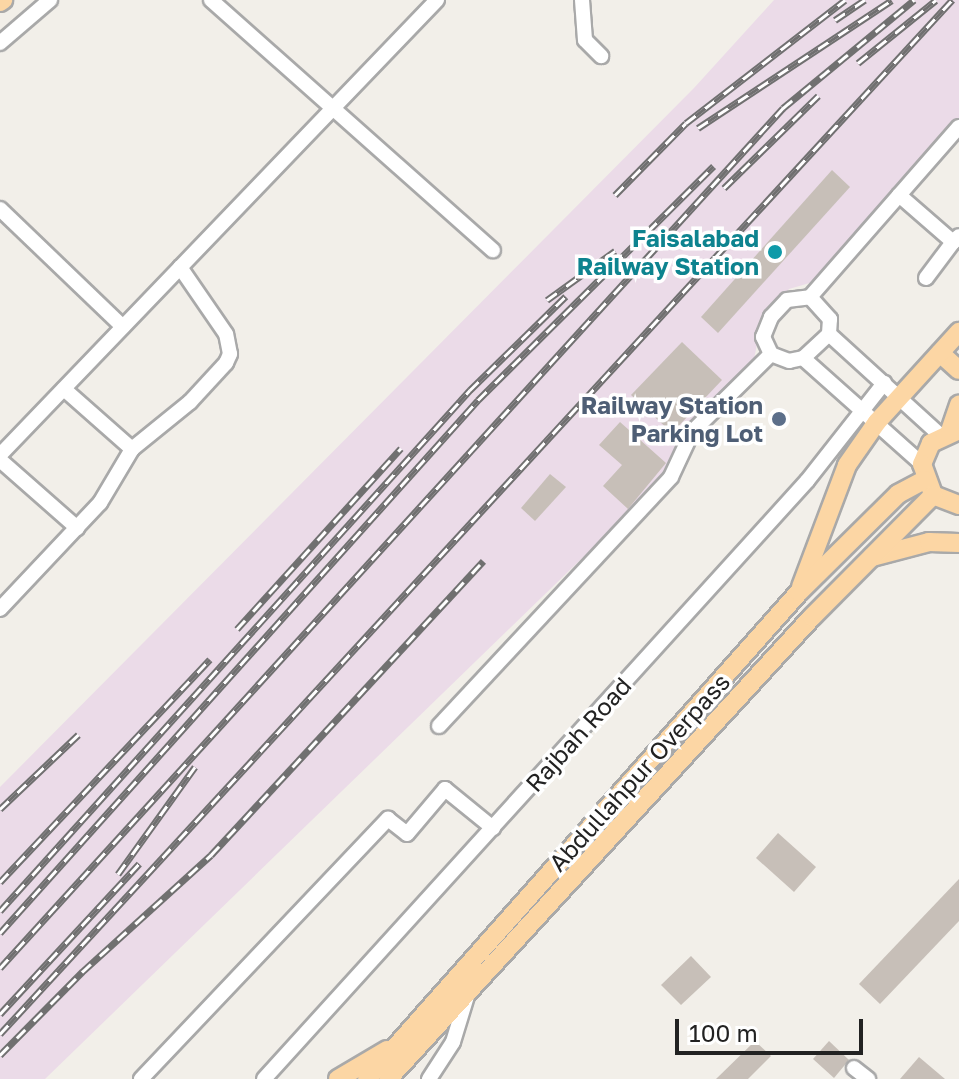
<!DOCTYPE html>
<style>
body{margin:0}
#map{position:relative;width:959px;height:1079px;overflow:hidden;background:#f2efe9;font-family:"Golos Text",sans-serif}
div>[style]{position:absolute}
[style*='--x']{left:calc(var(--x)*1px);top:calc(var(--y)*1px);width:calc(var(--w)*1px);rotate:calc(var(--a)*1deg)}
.industrial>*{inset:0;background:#ebdbe8}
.building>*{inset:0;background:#c7bfb8}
.roads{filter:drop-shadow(2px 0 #a9a9a9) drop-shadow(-2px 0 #a9a9a9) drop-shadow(0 2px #a9a9a9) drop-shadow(0 -2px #a9a9a9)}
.minor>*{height:14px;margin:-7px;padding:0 7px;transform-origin:7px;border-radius:7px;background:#fff}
.major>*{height:18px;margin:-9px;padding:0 9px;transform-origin:9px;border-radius:9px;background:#fcd6a4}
.rail>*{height:7px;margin-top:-3.5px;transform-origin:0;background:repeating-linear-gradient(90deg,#fff 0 12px,#707070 0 24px);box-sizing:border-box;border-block:2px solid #707070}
.dots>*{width:22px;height:22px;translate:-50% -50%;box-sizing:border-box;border:4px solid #fff;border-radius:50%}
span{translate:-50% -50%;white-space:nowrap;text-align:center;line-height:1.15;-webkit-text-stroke:7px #fff;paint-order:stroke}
.culture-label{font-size:24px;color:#0d838f;font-weight:700}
.right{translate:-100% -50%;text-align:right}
.service-label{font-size:24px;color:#4e5e75;font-weight:700}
.street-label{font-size:24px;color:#222}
.scale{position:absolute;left:675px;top:1019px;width:188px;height:36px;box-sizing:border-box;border:4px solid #222;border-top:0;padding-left:10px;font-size:24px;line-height:28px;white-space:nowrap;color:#222;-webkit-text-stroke:6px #fff;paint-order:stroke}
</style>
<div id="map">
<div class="industrial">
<i style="clip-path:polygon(774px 0,959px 0,959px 118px,813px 282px,789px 289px,761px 325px,754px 359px,688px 427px,671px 472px,45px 1079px,0 1079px,0 787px,694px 88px)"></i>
</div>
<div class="building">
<i style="clip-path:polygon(832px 170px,850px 187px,718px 333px,701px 317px)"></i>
<i style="clip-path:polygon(682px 342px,722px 380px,672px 433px,631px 395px)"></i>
<i style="clip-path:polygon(620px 422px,666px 463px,628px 509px,603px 486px,622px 465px,599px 445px)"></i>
<i style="clip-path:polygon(550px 474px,566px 487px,535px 521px,521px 508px)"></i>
<i style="clip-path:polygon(778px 833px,816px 867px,794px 892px,756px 858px)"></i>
<i style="clip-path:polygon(959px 879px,959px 921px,880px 1004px,859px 984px)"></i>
<i style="clip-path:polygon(691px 956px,711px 977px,681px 1005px,661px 985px)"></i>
<i style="clip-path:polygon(755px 1041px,771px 1056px,748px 1079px,716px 1079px)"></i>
<i style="clip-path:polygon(829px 1041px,849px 1060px,834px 1078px,813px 1059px)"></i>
<i style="clip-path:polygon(919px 1057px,945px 1079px,900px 1079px)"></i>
</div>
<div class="roads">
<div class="minor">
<i style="--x:211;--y:0;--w:377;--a:41.6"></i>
<i style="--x:582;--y:0;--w:40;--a:85.7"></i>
<i style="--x:585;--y:40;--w:23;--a:45"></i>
<i style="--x:0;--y:43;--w:66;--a:-40.7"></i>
<i style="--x:899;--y:195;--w:72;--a:41"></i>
<i style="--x:953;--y:242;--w:8;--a:-45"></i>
<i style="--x:0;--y:209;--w:170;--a:43.8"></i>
<i style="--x:926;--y:278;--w:45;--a:-53.1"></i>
<i style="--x:810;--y:297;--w:226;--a:-48.8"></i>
<i style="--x:810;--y:297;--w:30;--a:48"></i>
<i style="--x:830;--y:319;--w:15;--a:94"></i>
<i style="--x:829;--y:334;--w:35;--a:137"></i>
<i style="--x:803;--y:358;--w:14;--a:168"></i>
<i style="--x:789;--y:361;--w:19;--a:-159"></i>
<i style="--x:771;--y:354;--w:19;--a:-115"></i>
<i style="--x:763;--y:337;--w:22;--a:-68"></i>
<i style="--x:771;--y:317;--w:23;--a:-47"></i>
<i style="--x:787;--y:300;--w:23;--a:-7"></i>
<i style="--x:829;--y:334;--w:150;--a:42.3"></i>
<i style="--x:803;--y:358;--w:159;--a:41.7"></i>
<i style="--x:64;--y:389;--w:91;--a:41.4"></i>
<i style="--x:0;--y:455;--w:631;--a:-46.16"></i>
<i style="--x:0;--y:460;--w:103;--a:41.4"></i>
<i style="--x:0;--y:609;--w:146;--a:-46.7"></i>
<i style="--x:100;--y:503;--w:63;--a:-59.3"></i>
<i style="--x:132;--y:449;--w:75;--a:-39"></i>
<i style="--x:190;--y:402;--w:53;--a:-47.3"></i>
<i style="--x:226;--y:363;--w:10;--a:-66"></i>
<i style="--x:230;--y:354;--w:20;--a:-101"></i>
<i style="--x:226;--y:334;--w:81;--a:-124.5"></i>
<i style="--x:439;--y:726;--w:340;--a:-47"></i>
<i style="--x:671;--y:477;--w:50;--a:-65"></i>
<i style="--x:692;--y:432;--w:111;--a:-44.6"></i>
<i style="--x:854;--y:1068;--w:18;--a:38"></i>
<i style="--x:141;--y:1079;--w:359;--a:-46.5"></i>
<i style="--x:388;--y:819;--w:24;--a:38"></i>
<i style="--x:407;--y:834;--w:59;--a:-49.8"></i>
<i style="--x:445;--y:789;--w:62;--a:39.1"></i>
<i style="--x:264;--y:1079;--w:808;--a:-47.76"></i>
<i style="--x:807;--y:481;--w:125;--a:-51.8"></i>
<i style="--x:429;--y:1079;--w:44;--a:-57"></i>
<i style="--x:453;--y:1042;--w:51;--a:-73"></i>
</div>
<div class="major">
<i style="--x:0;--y:2;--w:4;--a:-34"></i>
<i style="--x:940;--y:353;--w:25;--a:42"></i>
<i style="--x:959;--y:430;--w:31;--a:155"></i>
<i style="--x:931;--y:443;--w:23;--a:113"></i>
<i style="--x:922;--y:464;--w:33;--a:70"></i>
<i style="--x:933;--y:495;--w:28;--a:21"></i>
<i style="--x:950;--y:431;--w:28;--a:-71"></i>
<i style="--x:872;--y:557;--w:59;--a:-14.7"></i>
<i style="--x:929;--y:542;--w:30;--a:2"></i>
<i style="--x:801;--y:587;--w:130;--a:-69.3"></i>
<i style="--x:847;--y:465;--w:52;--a:-55.1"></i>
<i style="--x:877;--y:422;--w:122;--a:-47.7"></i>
<i style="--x:338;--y:1079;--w:57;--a:-30.6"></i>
<i style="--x:367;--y:1079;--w:651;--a:-48.42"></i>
<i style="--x:799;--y:592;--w:139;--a:-44.7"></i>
<i style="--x:898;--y:494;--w:30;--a:-28"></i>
<i style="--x:388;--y:1079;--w:627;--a:-47.46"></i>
<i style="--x:812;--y:617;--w:172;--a:-45.2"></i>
</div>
</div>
<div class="rail">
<i style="--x:835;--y:20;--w:36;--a:-34"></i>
<i style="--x:858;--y:63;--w:100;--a:-38.9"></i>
<i style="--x:698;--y:128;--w:232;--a:-33.4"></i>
<i style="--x:724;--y:188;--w:132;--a:-44.4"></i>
<i style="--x:615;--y:195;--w:101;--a:-45.4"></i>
<i style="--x:686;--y:123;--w:201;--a:-37.7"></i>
<i style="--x:547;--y:300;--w:84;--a:-35.8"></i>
<i style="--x:237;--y:629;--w:244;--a:-47.8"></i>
<i style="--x:0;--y:809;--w:108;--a:-43.5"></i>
<i style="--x:118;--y:874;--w:132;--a:-54.3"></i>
<i style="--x:0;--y:882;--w:306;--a:-46.7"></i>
<i style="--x:0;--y:911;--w:702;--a:-47.95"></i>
<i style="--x:470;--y:390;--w:134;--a:-44.4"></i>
<i style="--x:0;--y:933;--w:716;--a:-48.11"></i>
<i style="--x:478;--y:400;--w:332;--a:-44.8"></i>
<i style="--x:0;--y:968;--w:1163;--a:-47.68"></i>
<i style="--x:783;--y:108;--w:170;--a:-39.5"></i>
<i style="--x:0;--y:1014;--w:205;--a:-47.2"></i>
<i style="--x:0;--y:1034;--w:1406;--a:-47.36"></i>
<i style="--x:0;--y:1055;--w:117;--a:-45.3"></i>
<i style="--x:82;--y:972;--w:174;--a:-42.2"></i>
<i style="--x:211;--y:855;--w:401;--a:-47.2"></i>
</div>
<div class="dots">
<i style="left:775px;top:252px;background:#0f9aa8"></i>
<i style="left:779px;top:419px;background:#5c6f8a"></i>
</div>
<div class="culture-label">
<span class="right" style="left:759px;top:252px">Faisalabad<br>Railway Station</span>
</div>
<div class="service-label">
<span class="right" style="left:763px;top:419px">Railway Station<br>Parking Lot</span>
</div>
<div class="street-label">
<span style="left:578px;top:734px;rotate:-48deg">Rajbah Road</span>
<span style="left:639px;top:772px;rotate:-48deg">Abdullahpur Overpass</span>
</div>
<div class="scale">100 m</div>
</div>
